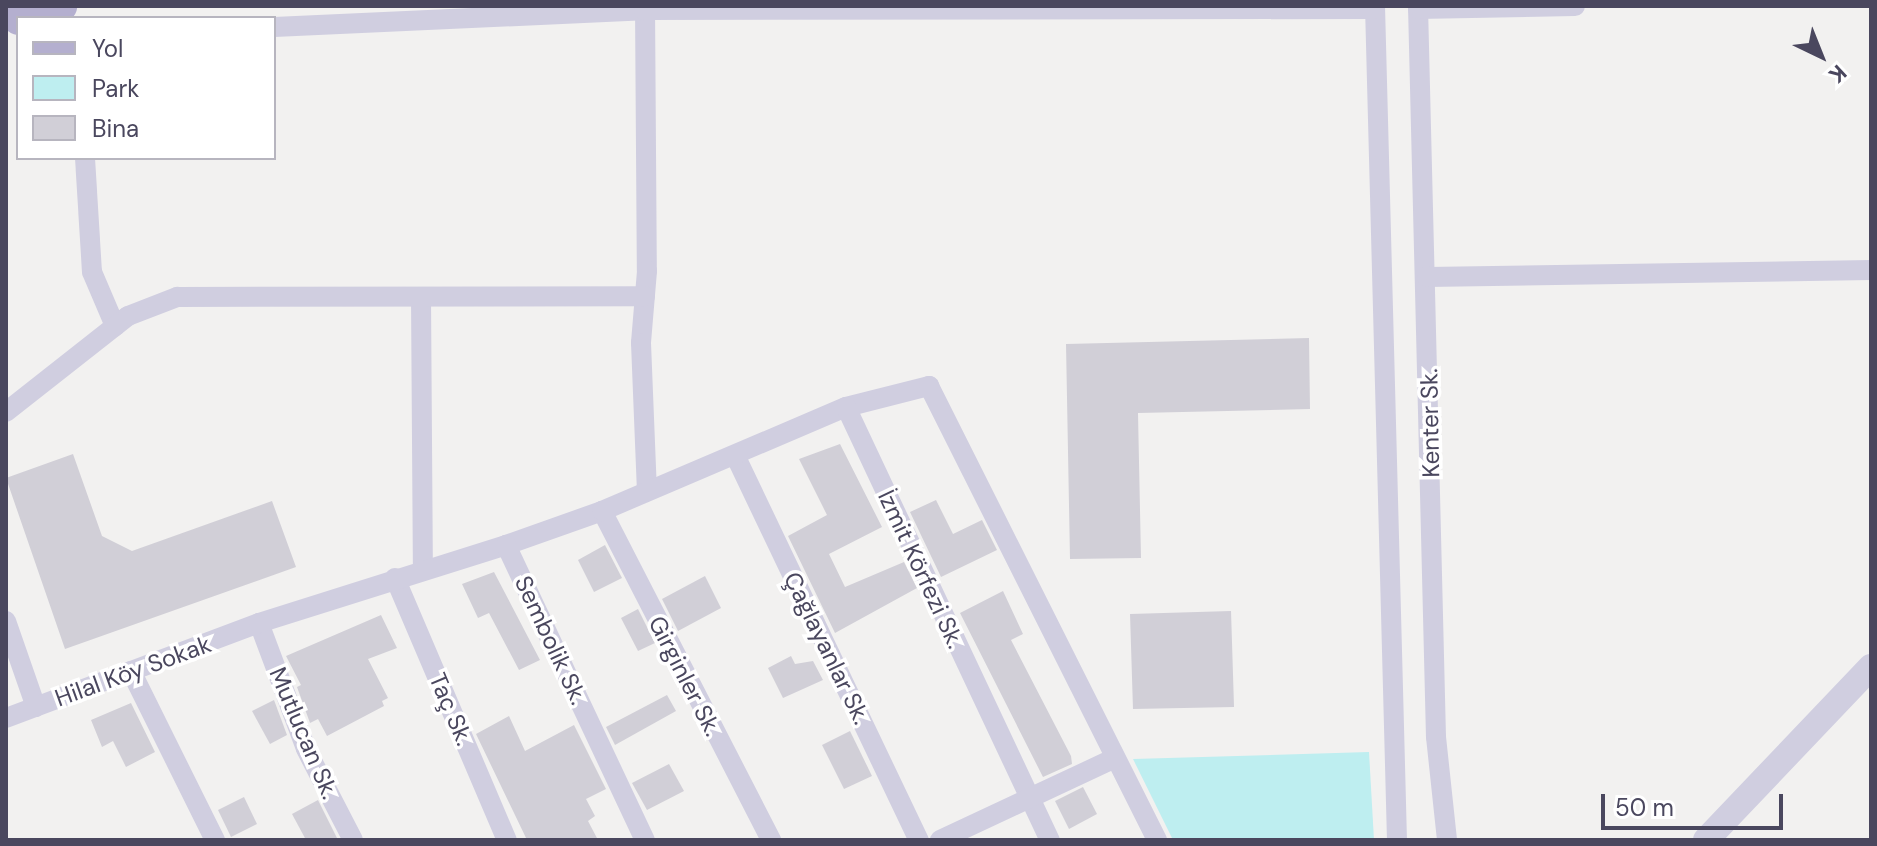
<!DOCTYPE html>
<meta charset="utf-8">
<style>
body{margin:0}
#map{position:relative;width:1877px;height:846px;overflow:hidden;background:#f2f1f0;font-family:"DM Sans",sans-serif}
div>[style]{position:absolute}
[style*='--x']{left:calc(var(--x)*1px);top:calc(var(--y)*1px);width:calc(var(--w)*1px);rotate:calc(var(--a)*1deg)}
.green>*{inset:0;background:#beeef0}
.building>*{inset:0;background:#d1cfd7}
.minor>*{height:20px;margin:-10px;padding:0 10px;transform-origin:10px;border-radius:10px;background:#d0cee0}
.tertiary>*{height:26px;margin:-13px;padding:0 13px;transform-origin:13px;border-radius:13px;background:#d0cee0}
.primary>*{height:34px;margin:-17px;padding:0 17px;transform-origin:17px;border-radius:17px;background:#b4afcf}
span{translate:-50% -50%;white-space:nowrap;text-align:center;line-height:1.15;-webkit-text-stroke:7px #fff;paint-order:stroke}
.street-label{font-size:24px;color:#4a475e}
.frame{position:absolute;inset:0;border:8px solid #4a475e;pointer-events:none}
.legend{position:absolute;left:16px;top:16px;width:260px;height:144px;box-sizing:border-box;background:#fff;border:2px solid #b7b5bf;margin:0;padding:10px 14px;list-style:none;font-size:24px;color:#4a475e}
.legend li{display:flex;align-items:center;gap:16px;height:40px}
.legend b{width:40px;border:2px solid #b7b5bf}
.north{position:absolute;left:1781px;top:16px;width:80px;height:80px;-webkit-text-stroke:6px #fff;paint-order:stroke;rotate:137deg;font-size:22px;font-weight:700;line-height:32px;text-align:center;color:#4a475e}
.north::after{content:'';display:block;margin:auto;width:28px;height:36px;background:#4a475e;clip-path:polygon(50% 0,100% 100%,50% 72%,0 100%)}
.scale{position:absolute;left:1601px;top:794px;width:182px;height:36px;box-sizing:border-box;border:4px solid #4a475e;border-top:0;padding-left:10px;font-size:24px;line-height:28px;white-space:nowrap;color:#4a475e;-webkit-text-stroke:6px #fff;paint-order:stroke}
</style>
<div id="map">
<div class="green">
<i style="clip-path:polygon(1369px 752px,1374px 840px,1173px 840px,1133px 759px)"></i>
</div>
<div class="building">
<i style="clip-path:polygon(1309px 338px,1310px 409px,1138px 413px,1141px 558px,1070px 559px,1066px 344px)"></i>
<i style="clip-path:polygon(840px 444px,882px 527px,829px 554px,845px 587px,904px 562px,917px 588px,835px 633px,788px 536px,827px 515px,799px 459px)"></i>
<i style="clip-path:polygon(73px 454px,102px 536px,132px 551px,272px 501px,296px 567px,65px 649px,6px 478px)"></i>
<i style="clip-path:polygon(936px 500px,953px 534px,982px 520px,997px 550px,941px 577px,910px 512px)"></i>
<i style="clip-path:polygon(605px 545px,622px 578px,594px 592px,578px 560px)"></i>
<i style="clip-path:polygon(494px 572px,540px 660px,519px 670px,489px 613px,478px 618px,462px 584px)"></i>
<i style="clip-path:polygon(705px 576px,721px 608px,678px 631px,662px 599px)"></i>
<i style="clip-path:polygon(1003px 591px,1023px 634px,1011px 640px,1071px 756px,1072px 764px,1043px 777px,960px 613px)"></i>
<i style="clip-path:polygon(638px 609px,655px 643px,638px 651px,621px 618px)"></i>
<i style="clip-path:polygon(1231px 611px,1234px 707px,1133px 709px,1130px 614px)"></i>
<i style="clip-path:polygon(381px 615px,397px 648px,368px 659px,388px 698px,382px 701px,384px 706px,327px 736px,318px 719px,310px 723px,297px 687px,301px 685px,286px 656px)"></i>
<i style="clip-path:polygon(791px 656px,795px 664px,813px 661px,823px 680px,783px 698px,768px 668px)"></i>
<i style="clip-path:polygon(667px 695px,676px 711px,615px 745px,606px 727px)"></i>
<i style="clip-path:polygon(274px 700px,287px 735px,270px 744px,252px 711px)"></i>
<i style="clip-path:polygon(131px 703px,155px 752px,126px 767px,113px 741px,102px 747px,91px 720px)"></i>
<i style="clip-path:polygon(509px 716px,525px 751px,574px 725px,606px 789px,586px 799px,595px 816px,588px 821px,598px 840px,527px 840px,476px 734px)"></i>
<i style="clip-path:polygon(850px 731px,872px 776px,844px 789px,822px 745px)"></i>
<i style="clip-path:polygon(669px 764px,684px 791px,647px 810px,632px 783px)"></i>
<i style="clip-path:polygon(1083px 787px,1097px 814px,1069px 829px,1055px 801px)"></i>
<i style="clip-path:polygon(244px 797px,257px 824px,231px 837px,218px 810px)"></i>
<i style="clip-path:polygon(318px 800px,338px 840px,306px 840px,292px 814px)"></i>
</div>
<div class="minor">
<i style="--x:645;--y:6;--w:265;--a:89.6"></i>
<i style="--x:647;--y:271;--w:72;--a:94.8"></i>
<i style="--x:641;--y:343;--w:147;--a:87.7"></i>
<i style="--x:1375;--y:6;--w:834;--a:88.49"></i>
<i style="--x:1418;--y:6;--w:731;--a:88.59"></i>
<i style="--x:1436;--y:737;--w:104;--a:83.9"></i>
<i style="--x:1418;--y:9;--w:157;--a:-1.1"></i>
<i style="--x:274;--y:27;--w:370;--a:-2.6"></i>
<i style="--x:644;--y:10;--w:731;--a:-0.08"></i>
<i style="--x:85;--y:158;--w:114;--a:86.5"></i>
<i style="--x:92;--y:272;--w:59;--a:66.9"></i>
<i style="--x:1427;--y:277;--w:444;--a:-0.9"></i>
<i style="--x:421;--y:297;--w:273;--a:89.6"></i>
<i style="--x:846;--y:407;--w:86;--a:-14.2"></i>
<i style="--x:929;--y:386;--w:508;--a:63.33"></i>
<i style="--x:6;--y:412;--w:155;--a:-38.2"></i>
<i style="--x:128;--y:316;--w:53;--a:-21.2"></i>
<i style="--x:177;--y:297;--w:468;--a:-0.1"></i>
<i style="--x:735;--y:455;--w:427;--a:64.5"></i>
<i style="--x:602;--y:511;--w:370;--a:62.8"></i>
<i style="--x:506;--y:545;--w:102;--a:-19.5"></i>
<i style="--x:602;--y:511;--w:265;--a:-23.1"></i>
<i style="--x:846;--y:407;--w:479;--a:64.8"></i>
<i style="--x:395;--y:578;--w:285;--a:66.9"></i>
<i style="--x:6;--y:621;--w:91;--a:70.8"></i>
<i style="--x:259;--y:623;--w:134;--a:69.5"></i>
<i style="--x:306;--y:749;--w:102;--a:62.7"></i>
<i style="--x:131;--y:671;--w:189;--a:63.6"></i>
<i style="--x:6;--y:718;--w:270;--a:-20.6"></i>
<i style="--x:259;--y:623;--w:259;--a:-17.5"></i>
<i style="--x:506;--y:545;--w:326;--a:64.8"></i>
<i style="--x:940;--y:840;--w:193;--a:-25.1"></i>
</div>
<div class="tertiary">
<i style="--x:1706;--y:840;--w:239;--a:-46.4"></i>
</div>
<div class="primary">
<i style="--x:19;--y:18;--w:43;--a:-16.3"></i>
</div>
<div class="street-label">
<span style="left:1430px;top:423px;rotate:-91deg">Kenter Sk.</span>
<span style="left:921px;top:569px;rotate:65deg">İzmit Körfezi Sk.</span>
<span style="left:551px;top:640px;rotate:65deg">Sembolik Sk.</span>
<span style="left:827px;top:648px;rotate:64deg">Çağlayanlar Sk.</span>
<span style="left:133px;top:671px;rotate:-20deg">Hilal Köy Sokak</span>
<span style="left:685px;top:676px;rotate:63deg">Girginler Sk.</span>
<span style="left:451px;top:709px;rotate:67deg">Taç Sk.</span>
<span style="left:304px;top:733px;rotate:67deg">Mutlucan Sk.</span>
</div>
<div class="frame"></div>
<ul class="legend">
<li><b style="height:10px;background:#b4afcf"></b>Yol</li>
<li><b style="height:22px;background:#beeef0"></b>Park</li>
<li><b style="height:22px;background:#d1cfd7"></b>Bina</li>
</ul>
<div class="north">K</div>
<div class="scale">50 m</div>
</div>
